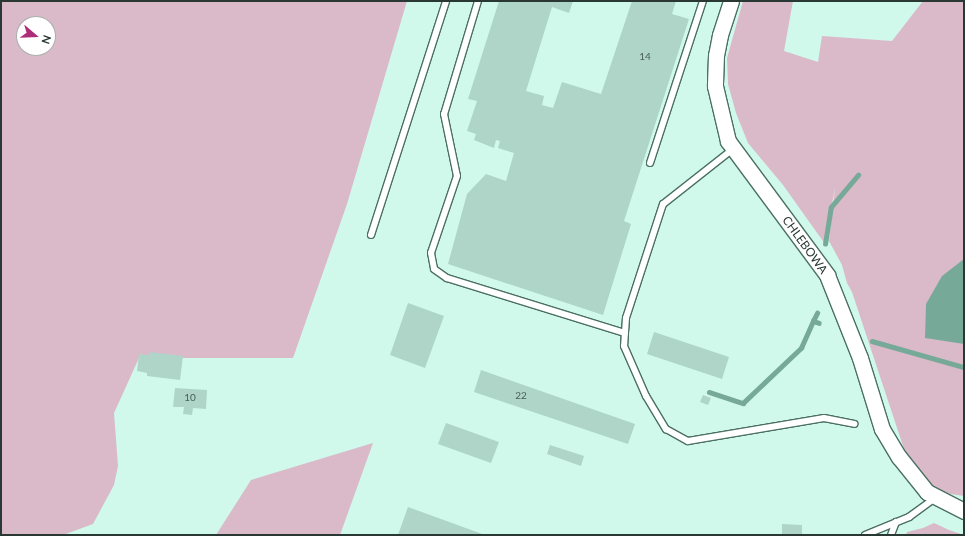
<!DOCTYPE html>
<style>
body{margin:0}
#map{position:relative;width:965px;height:536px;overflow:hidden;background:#d0f8eb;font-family:Lato,sans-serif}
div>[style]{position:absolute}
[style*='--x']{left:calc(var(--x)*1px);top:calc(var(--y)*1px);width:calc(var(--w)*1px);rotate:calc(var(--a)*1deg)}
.green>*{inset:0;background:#dabac8}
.water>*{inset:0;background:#77a999}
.stream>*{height:4.5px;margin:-2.25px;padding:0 2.25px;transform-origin:2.25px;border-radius:2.25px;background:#77a999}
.building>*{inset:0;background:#aed5c8}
.roads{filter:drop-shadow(1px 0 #4b6f64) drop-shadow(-1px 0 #4b6f64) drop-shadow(0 1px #4b6f64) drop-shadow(0 -1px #4b6f64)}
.service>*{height:6px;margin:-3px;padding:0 3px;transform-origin:3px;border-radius:3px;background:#fff}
.tertiary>*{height:15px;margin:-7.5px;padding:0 7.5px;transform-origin:7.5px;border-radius:7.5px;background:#fff}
span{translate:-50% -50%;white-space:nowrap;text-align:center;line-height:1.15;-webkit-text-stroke:3px #fff;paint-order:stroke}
.number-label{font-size:10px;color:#4a5f58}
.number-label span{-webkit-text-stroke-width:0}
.street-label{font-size:12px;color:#293833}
.frame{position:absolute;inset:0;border:2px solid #293833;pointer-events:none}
.north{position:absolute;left:16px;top:16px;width:40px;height:40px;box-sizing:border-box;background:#fff;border:1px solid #a9afad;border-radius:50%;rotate:109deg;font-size:11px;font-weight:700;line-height:16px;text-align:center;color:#293833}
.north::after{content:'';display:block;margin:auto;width:14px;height:18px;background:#ae2d78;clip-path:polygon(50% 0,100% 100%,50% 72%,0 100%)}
</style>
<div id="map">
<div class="green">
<i style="clip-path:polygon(evenodd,1px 1px,407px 1px,347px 204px,293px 358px,139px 358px,114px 413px,118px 466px,114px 485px,93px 524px,63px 535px,1px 535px,1px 1px,24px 24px,48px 24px,48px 48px,24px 48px,24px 24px)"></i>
<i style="clip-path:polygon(743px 1px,793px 1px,784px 51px,818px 62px,822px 36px,892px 41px,923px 1px,964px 1px,964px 496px,944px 493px,933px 489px,904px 449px,852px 292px,847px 283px,842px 265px,829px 241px,835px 187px,825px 244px,783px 185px,748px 143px,736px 113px,728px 84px,727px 58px)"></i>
<i style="clip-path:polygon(373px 443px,340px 535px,216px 535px,251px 480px)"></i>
<i style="clip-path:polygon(934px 523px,949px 530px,964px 535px,906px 535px,907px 532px,923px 528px)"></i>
</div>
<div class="water">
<i style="clip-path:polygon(964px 259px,964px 344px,925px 338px,926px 304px,942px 276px)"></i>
</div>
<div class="stream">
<i style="--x:825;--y:244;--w:37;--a:-81"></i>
<i style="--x:831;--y:207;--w:42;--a:-49.8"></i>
<i style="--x:813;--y:321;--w:9;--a:-63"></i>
<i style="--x:872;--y:341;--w:96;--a:15.8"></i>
<i style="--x:709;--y:392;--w:36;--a:18"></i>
<i style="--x:743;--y:403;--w:80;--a:-43.5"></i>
<i style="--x:801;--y:348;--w:30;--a:-66"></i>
<i style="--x:813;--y:321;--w:6;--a:18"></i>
</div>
<div class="building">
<i style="clip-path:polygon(499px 1px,573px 1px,569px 13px,552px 7px,526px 91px,544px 96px,542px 105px,553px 108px,562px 82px,601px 94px,632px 1px,676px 1px,672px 14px,689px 19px,624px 221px,631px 224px,603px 315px,448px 264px,467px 194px,486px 174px,506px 181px,514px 153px,498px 148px,500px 141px,496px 140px,494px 148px,474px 140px,476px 134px,467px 131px,477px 101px,468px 99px)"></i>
<i style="clip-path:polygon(408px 303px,444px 316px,425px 368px,390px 355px)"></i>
<i style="clip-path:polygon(654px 332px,729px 357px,722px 379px,647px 354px)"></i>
<i style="clip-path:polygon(149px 352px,183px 356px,180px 380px,147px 376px,147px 373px,137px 371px,139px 354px,149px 355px)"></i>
<i style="clip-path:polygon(481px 370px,635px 424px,628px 444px,474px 392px)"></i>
<i style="clip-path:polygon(175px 388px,207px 390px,206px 409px,193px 408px,192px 415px,183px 414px,184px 407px,173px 407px)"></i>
<i style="clip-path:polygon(703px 395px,711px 398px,708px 405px,700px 402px)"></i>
<i style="clip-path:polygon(446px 423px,499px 442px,491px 463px,438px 444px)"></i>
<i style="clip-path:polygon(550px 445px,584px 456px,581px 466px,547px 454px)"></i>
<i style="clip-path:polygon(408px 507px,485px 535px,398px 535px)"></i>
<i style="clip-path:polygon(782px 524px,802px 525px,802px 534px,782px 534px)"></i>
</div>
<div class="roads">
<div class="service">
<i style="--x:478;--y:1;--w:118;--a:106.7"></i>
<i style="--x:444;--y:114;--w:63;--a:78.2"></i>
<i style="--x:457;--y:176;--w:81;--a:108.7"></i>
<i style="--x:431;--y:253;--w:16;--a:79"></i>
<i style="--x:434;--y:269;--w:16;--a:35"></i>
<i style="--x:447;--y:278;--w:186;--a:17.2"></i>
<i style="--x:733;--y:149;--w:89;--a:141.8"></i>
<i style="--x:663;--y:204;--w:120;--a:108"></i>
<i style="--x:626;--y:318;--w:28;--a:94"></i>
<i style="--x:624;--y:346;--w:55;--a:66.3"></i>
<i style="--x:646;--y:396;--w:39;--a:59"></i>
<i style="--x:666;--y:429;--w:25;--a:29"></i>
<i style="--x:688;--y:441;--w:138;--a:-9.6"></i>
<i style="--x:824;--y:418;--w:31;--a:11"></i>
<i style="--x:650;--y:163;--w:170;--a:-71.9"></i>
<i style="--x:371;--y:235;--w:246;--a:-72.2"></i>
<i style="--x:865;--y:535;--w:48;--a:-22.2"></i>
<i style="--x:909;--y:517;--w:32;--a:-36"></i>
<i style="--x:891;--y:535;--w:14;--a:-69"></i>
</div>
<div class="tertiary">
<i style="--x:731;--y:1;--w:36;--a:108"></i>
<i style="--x:720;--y:35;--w:20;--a:101"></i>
<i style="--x:716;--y:55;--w:31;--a:92"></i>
<i style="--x:715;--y:86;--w:57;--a:76.7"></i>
<i style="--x:728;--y:141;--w:167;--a:53.5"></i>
<i style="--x:827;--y:275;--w:89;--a:68.3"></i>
<i style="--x:860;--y:358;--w:74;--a:72.8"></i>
<i style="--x:882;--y:429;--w:33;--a:59"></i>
<i style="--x:899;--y:457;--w:45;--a:51.3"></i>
<i style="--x:927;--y:492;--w:42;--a:27.2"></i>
</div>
</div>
<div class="number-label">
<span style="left:645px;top:57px">14</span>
<span style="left:521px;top:396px">22</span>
<span style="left:190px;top:398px">10</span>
</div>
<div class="street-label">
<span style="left:805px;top:245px;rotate:54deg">CHLEBOWA</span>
</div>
<div class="frame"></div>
<div class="north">N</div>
</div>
